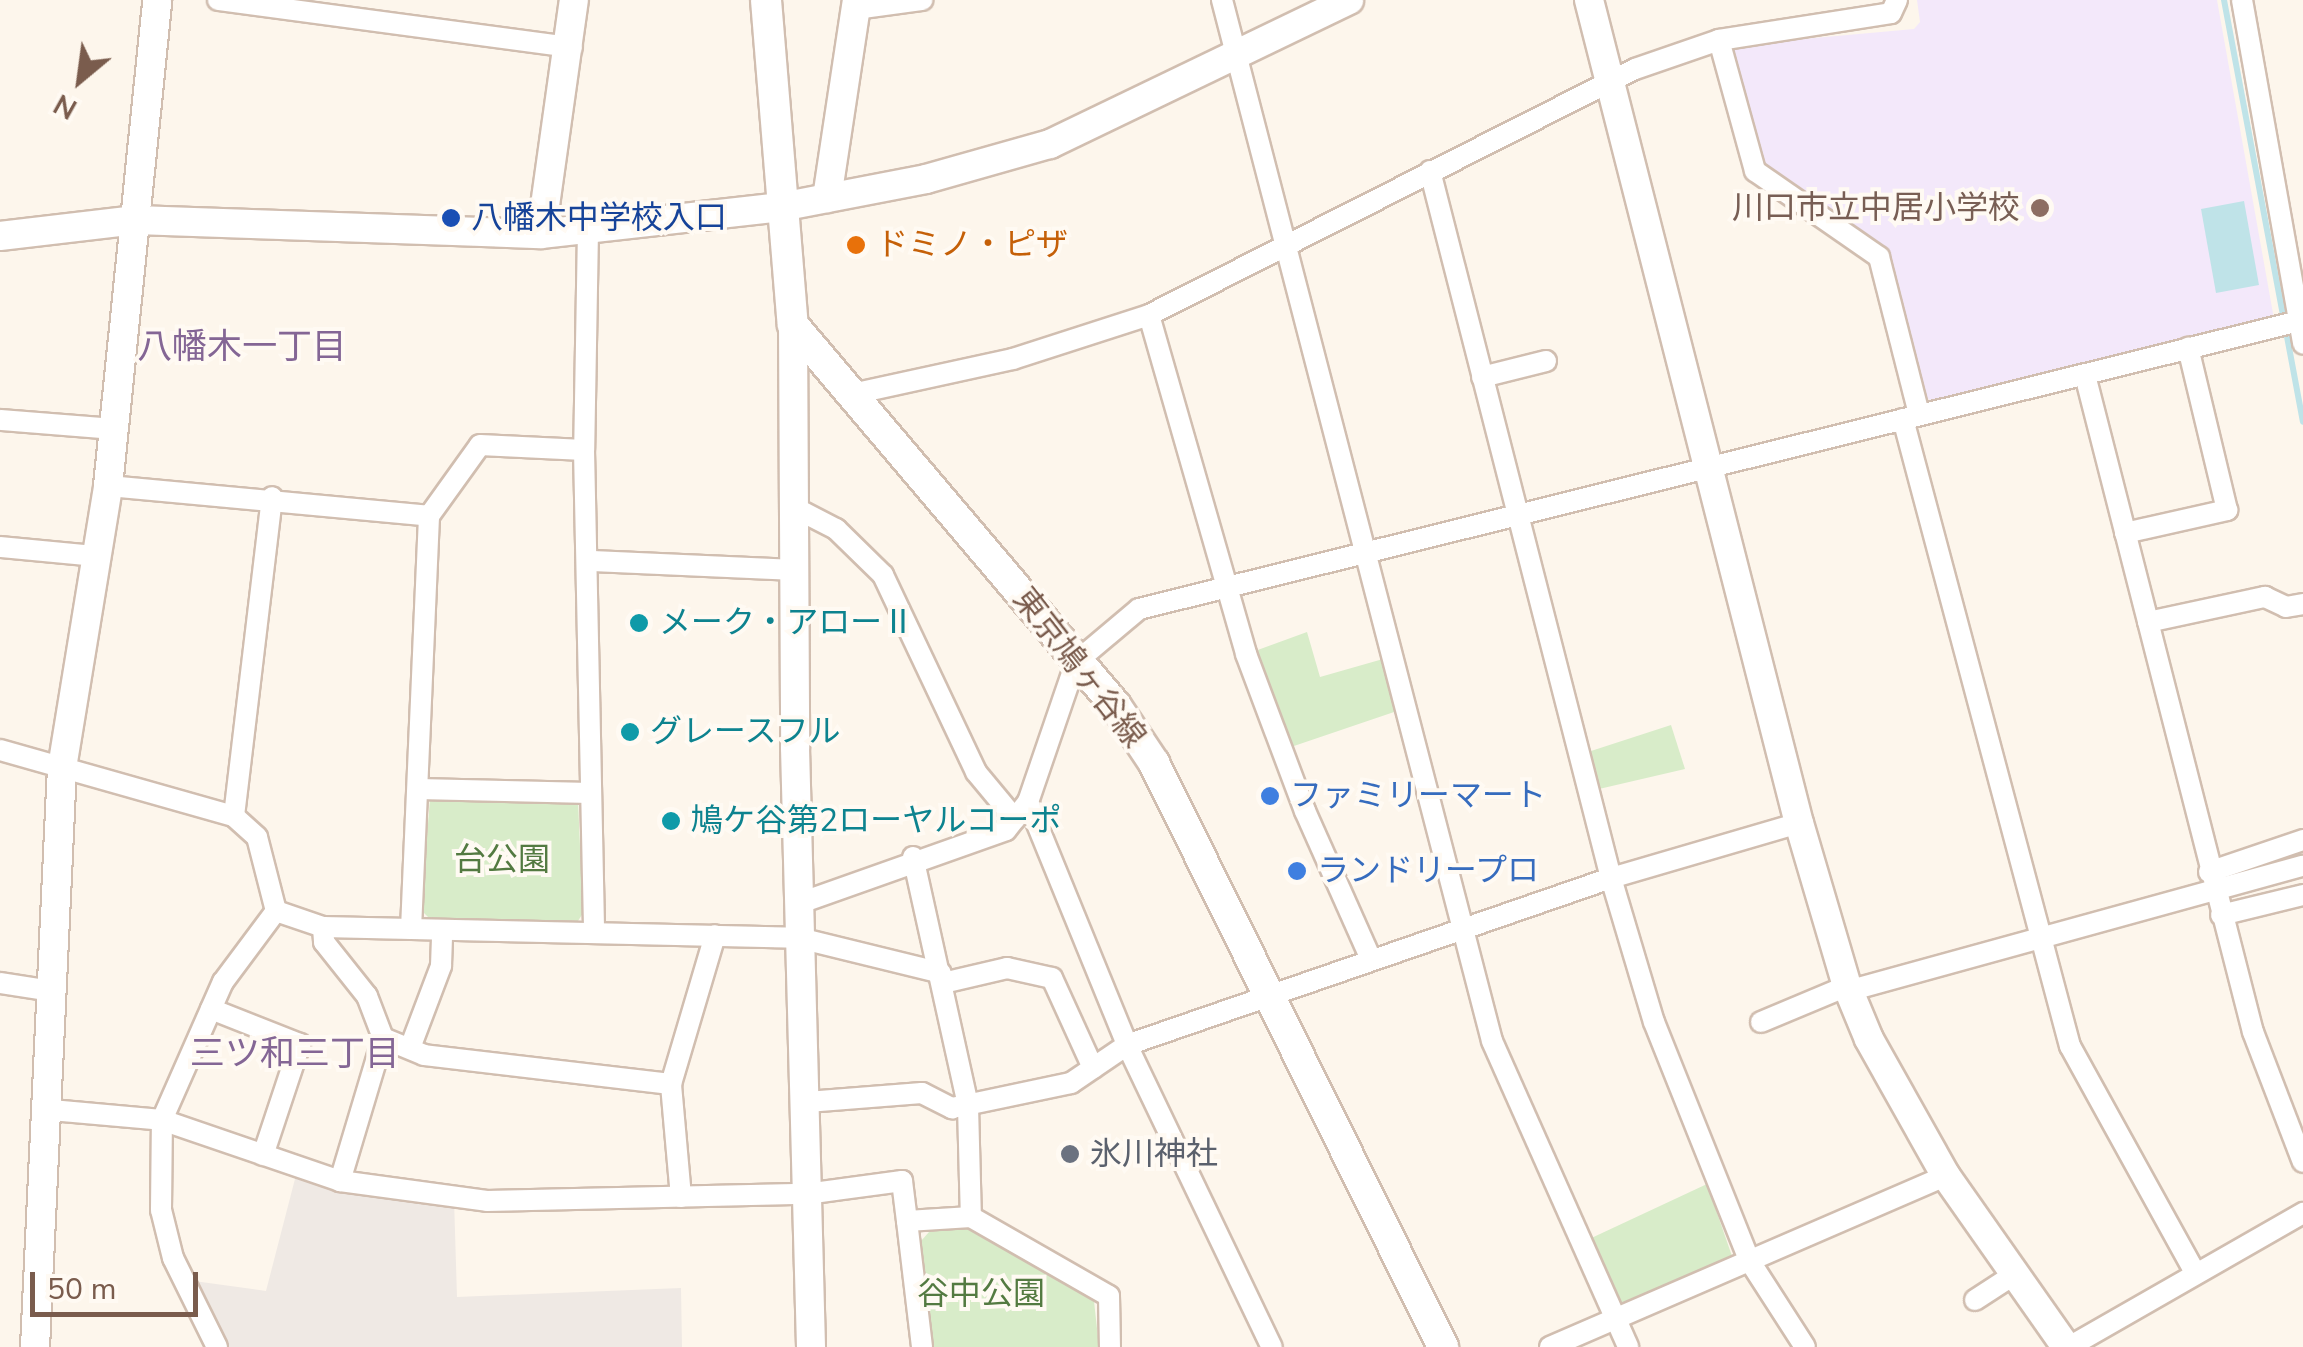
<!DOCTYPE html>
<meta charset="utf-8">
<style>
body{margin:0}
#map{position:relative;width:2303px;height:1347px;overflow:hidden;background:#fdf6ec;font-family:"Nunito Sans","Noto Sans JP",sans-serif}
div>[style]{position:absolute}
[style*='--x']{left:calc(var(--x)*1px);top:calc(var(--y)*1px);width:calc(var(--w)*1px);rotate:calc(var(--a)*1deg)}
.industrial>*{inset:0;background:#efe9e4}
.education>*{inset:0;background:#f3e8fa}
.green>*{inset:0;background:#d8ecc9}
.water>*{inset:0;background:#bfe3e8}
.stream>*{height:6px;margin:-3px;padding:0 3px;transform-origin:3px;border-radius:3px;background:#bfe3e8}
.roads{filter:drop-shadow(2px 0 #d1beb0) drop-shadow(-2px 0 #d1beb0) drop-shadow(0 2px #d1beb0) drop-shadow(0 -2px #d1beb0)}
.minor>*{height:20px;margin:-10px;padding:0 10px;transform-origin:10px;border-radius:10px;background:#fff}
.tertiary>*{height:28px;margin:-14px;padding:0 14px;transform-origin:14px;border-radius:14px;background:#fff}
.secondary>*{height:30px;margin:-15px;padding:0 15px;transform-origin:15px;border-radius:15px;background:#fff}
.dots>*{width:28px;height:28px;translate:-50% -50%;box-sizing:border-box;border:5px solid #fffaf3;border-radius:50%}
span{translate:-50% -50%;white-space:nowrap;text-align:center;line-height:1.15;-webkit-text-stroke:8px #fffaf3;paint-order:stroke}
.education-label{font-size:32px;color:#785e54}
.right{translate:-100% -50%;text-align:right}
.transit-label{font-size:32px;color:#164399}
.left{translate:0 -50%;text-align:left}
.food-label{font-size:32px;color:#c56008}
.culture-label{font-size:32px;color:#0d838f}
.street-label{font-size:32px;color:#7a5c4d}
.shop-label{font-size:32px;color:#366cbe}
.park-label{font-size:32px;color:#537a41}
.worship-label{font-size:32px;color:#5b616d}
.neighbourhood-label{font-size:35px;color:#846695}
.north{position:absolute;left:30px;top:30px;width:100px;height:100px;-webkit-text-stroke:8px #fffaf3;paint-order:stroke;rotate:209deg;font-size:28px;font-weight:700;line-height:40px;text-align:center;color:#7a5c4d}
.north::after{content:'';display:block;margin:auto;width:35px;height:45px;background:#7a5c4d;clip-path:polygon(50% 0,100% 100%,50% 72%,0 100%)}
.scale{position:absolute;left:30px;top:1272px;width:168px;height:45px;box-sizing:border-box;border:5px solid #7a5c4d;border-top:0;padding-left:12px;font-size:30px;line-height:35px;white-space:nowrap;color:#7a5c4d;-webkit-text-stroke:8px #fffaf3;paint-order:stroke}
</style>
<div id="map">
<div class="industrial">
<i style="clip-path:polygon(296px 1175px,454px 1199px,457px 1297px,681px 1288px,682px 1347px,225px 1347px,194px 1281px,266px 1291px)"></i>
</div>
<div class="education">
<i style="clip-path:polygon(1917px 0,2217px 0,2274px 319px,1933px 402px,1924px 396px,1885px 251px,1760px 166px,1729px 55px,1735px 45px,1914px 29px,1920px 22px)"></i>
</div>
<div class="green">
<i style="clip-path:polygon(1307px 632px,1320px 677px,1383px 659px,1397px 711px,1291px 747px,1255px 651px)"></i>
<i style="clip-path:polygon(1671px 725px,1685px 769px,1599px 789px,1591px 751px)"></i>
<i style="clip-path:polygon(430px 799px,578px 801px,583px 913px,578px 921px,429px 918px,421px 910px)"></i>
<i style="clip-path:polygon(1707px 1184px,1733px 1259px,1620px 1308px,1585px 1241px)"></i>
<i style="clip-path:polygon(970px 1227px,1094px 1301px,1099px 1347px,932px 1347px,921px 1241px,929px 1232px)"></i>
</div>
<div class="water">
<i style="clip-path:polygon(2244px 201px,2259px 285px,2216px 293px,2201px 209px)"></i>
</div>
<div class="stream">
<i style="--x:2224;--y:0;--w:429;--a:79.4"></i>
</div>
<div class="roads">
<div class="minor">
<i style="--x:218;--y:0;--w:357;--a:7.6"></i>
<i style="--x:1222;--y:0;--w:1075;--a:75.46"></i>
<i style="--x:1492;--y:1041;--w:335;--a:66"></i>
<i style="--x:2242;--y:0;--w:349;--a:79.9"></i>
<i style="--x:856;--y:9;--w:67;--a:-7.8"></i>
<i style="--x:1719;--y:40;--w:136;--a:74.6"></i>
<i style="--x:1755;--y:171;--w:151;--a:34.7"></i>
<i style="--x:1879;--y:257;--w:162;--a:75.7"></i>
<i style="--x:1430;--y:171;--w:730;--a:75.64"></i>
<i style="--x:1611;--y:878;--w:150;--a:73.4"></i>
<i style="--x:1654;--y:1022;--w:256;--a:68.2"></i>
<i style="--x:1749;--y:1260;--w:103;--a:57.2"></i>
<i style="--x:588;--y:230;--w:220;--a:91"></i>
<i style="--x:584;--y:450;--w:481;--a:88.8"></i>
<i style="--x:1149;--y:315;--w:353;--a:74"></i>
<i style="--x:1246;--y:654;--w:168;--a:69.4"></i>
<i style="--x:1305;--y:811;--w:162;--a:66"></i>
<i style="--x:2085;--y:375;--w:678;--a:75.66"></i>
<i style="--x:2253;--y:1032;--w:139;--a:69"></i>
<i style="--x:1482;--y:377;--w:66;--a:-14"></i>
<i style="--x:857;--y:393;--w:160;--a:-12.3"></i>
<i style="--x:1013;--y:359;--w:143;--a:-17.9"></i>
<i style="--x:1149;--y:315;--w:545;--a:-26.85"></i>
<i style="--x:1635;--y:69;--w:89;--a:-19"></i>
<i style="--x:1719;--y:40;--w:174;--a:-8.9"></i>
<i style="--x:1891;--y:13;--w:14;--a:-65"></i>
<i style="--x:1903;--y:419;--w:649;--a:75.09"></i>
<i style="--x:2070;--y:1046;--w:260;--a:61.1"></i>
<i style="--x:0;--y:420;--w:114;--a:4.5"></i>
<i style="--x:108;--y:486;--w:322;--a:5.3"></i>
<i style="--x:797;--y:509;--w:44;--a:27.1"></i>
<i style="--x:836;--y:529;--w:66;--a:44.4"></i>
<i style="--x:883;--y:575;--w:218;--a:64.7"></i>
<i style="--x:976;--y:772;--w:61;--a:50.3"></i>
<i style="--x:2125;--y:533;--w:105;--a:-12.7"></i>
<i style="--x:2227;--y:510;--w:167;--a:-103.5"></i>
<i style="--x:0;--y:547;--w:95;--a:5.4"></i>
<i style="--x:591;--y:561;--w:206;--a:2.5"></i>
<i style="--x:2148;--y:622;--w:120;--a:-12.1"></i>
<i style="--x:2265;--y:597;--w:23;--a:25"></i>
<i style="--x:2286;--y:607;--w:17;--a:-10"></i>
<i style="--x:0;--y:750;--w:243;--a:15.8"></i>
<i style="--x:418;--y:789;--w:173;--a:1.3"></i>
<i style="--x:1028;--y:802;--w:262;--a:67.8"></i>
<i style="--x:1127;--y:1045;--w:335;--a:64.4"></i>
<i style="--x:913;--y:857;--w:255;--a:77.5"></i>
<i style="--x:968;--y:1106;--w:111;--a:88.5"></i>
<i style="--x:971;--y:1217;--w:159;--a:29.8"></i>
<i style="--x:1109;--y:1296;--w:51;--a:88.9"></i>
<i style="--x:2209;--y:872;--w:99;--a:-18.8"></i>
<i style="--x:803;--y:902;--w:215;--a:-19.5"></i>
<i style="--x:1006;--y:830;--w:36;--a:-52"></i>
<i style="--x:1028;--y:802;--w:148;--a:-71.1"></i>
<i style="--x:1076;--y:662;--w:82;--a:-40.1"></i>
<i style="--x:1139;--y:609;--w:1195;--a:-13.94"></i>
<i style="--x:276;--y:911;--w:50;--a:18.8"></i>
<i style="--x:323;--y:927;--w:476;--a:1.3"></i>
<i style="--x:799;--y:938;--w:146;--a:13.8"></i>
<i style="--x:2221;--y:915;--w:84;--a:-13.7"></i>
<i style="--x:323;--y:927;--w:15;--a:86"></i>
<i style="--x:324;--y:942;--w:69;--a:51.5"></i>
<i style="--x:367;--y:996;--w:45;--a:69.1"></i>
<i style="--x:383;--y:1038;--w:44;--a:22.5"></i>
<i style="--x:424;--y:1055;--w:249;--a:6.7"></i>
<i style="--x:411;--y:929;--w:413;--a:-87.5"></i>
<i style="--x:429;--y:516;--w:87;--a:-54.3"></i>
<i style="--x:480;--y:445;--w:104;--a:2.8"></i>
<i style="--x:0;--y:983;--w:53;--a:8.7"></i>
<i style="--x:943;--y:983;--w:66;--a:-13.2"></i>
<i style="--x:1007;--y:968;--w:46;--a:12.5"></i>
<i style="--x:1052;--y:978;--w:99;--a:65.5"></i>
<i style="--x:1848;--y:991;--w:472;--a:-15.4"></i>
<i style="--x:211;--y:1009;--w:96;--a:21.5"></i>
<i style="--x:300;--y:1044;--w:117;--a:108.4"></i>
<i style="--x:1761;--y:1022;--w:93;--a:-22.7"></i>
<i style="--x:410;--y:1048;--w:88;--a:-69.3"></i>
<i style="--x:441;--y:966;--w:36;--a:-88"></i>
<i style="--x:807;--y:1102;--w:115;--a:-4.5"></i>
<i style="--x:922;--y:1093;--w:34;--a:27"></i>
<i style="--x:952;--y:1108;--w:122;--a:-11.9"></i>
<i style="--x:1071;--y:1083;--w:68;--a:-34.2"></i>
<i style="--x:1127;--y:1045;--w:512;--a:-19.04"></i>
<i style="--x:1611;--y:878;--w:196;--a:-16.3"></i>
<i style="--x:51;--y:1110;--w:111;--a:5.1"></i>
<i style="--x:162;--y:1120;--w:188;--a:18.9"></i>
<i style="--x:340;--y:1181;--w:148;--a:7.7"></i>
<i style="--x:487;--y:1201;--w:319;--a:-1.3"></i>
<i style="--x:806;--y:1194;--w:97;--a:-7.7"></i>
<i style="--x:902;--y:1181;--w:40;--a:82.9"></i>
<i style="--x:907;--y:1221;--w:64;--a:-3.6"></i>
<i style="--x:340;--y:1181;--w:149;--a:-73.3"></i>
<i style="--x:681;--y:1197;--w:113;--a:-95.1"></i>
<i style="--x:671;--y:1084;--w:155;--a:-73.5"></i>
<i style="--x:907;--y:1221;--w:127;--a:83.2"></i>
<i style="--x:1975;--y:1300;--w:48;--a:-33"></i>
<i style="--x:217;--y:1347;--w:99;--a:-116.3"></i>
<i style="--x:173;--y:1258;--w:49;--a:-104"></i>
<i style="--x:161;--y:1210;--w:90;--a:-89.4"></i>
<i style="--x:162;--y:1120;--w:151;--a:-66.2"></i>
<i style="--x:223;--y:982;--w:89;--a:-53.3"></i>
<i style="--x:276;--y:911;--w:76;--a:-104.4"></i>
<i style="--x:257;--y:837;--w:31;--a:-138"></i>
<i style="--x:234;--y:816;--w:321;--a:-83.2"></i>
<i style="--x:1550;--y:1347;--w:431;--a:-23.4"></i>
<i style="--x:2069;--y:1347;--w:270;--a:-29.8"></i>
</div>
<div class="tertiary">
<i style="--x:1589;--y:0;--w:849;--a:75.69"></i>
<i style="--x:1799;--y:823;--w:170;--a:73.6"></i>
<i style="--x:1847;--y:986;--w:57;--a:67.5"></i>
<i style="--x:1869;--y:1039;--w:157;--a:60.7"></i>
<i style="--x:1946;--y:1176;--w:209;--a:54.9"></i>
<i style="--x:827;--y:198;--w:200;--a:-81.4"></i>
<i style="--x:541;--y:234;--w:236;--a:-82"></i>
<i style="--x:0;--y:236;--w:137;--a:-6.7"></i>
<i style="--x:136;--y:220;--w:405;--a:2"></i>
<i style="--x:541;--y:234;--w:242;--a:-6.4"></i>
<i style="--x:781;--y:207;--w:148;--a:-10.9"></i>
<i style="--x:926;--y:179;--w:129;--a:-15.8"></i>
<i style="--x:1050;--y:144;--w:332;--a:-25.7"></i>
<i style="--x:793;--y:325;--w:423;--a:89.7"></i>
<i style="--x:795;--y:748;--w:599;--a:88.47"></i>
<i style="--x:35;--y:1347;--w:580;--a:-87.33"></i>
<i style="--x:62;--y:768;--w:286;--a:-80.7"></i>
<i style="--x:108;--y:486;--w:488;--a:-84.2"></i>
</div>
<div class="secondary">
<i style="--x:766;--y:0;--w:326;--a:85.3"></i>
<i style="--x:793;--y:325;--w:499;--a:49.7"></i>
<i style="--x:1116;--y:706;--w:69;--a:56.3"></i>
<i style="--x:1154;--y:763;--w:652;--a:63.67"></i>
</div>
</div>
<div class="dots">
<i style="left:2040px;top:208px;background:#8d6e63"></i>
<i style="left:451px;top:218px;background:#1a4fb4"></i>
<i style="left:856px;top:245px;background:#e8710a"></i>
<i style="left:639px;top:623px;background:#0f9aa8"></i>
<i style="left:630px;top:732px;background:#0f9aa8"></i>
<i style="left:1270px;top:796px;background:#3f7fe0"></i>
<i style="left:671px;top:821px;background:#0f9aa8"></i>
<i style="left:1297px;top:871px;background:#3f7fe0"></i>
<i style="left:1070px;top:1154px;background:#6b7280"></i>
</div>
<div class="education-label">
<span class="right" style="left:2020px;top:208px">川口市立中居小学校</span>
</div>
<div class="transit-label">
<span class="left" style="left:471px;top:218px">八幡木中学校入口</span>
</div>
<div class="food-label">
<span class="left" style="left:876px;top:245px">ドミノ・ピザ</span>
</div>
<div class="culture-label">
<span class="left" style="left:659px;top:623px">メーク・アローⅡ</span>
<span class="left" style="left:650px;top:732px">グレースフル</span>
<span class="left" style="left:691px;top:821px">鳩ケ谷第2ローヤルコーポ</span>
</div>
<div class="street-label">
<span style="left:1079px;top:668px;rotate:52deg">東京鳩ヶ谷線</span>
</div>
<div class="shop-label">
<span class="left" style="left:1290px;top:796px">ファミリーマート</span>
<span class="left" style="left:1317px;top:871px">ランドリープロ</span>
</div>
<div class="park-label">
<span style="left:502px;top:860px">台公園</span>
<span style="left:981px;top:1294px">谷中公園</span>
</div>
<div class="worship-label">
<span class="left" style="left:1090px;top:1154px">氷川神社</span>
</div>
<div class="neighbourhood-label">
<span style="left:242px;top:347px">八幡木一丁目</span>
<span style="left:295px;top:1054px">三ツ和三丁目</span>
</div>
<div class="north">N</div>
<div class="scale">50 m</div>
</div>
